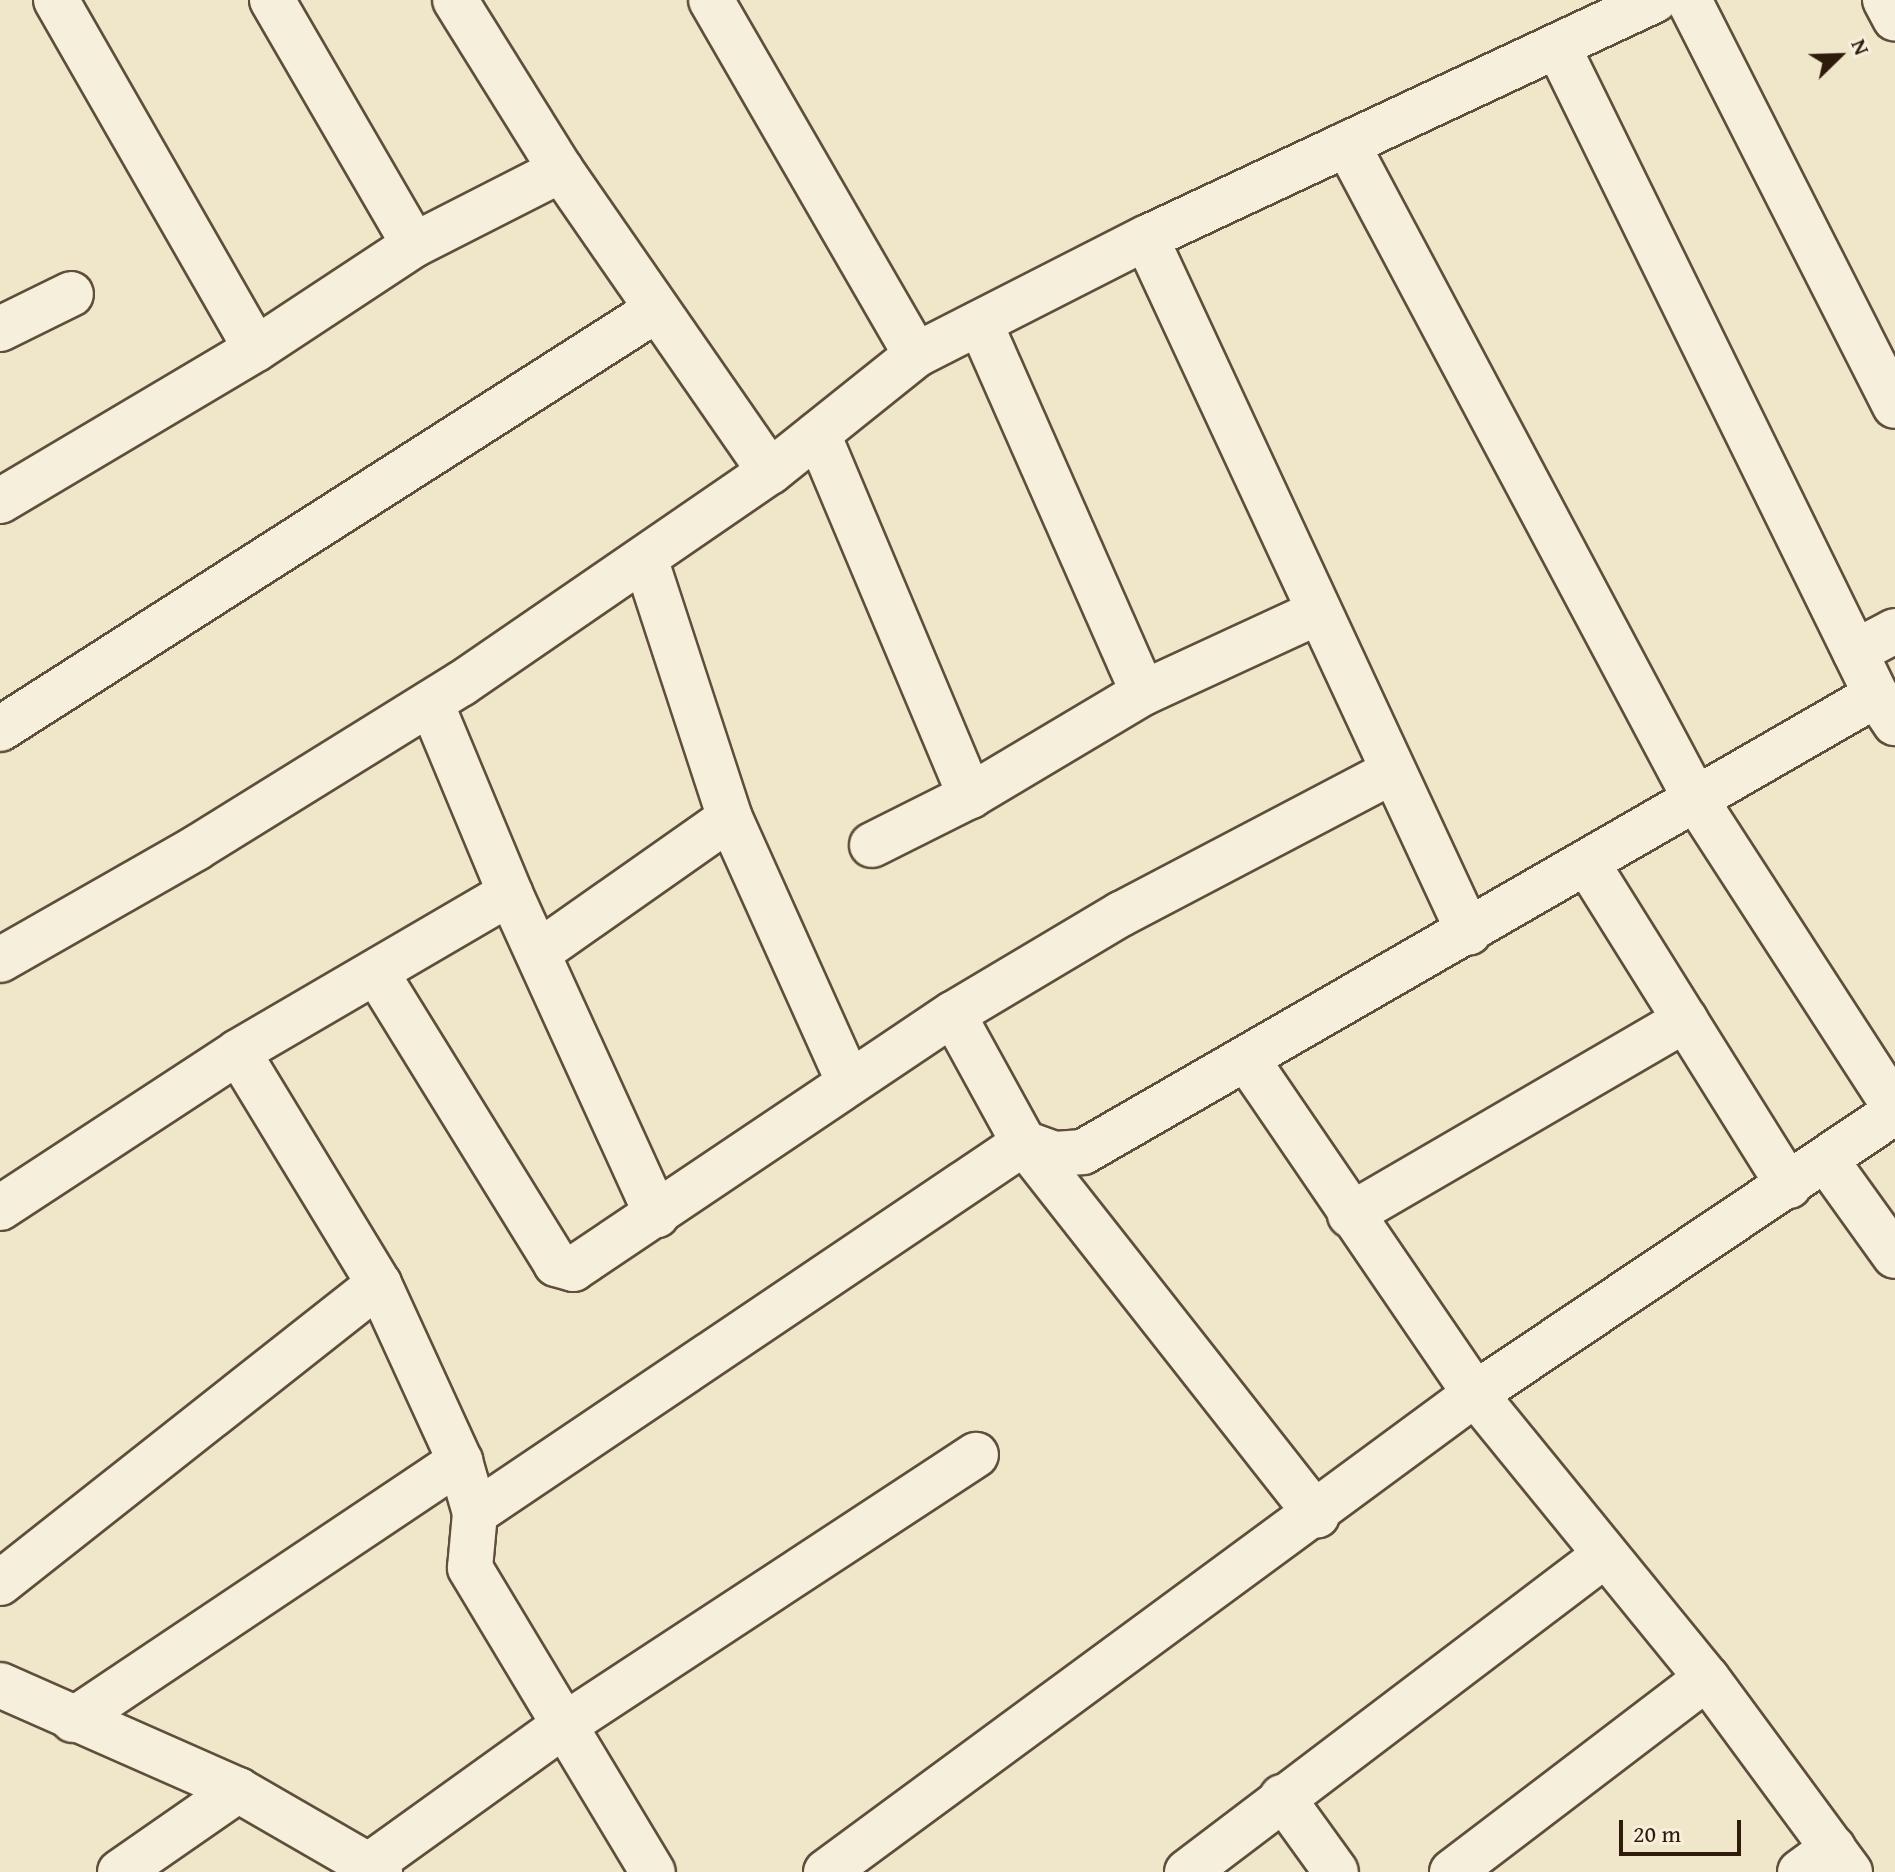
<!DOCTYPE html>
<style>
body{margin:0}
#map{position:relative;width:1895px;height:1872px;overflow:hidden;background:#f0e6c9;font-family:"Gentium Book Plus",serif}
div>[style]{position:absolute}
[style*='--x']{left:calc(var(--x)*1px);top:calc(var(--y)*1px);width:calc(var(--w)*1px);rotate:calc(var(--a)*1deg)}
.roads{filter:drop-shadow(2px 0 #5e4e3b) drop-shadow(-2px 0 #5e4e3b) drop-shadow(0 2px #5e4e3b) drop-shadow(0 -2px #5e4e3b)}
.street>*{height:44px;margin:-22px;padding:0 22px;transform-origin:22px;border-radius:22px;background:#f5efdc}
span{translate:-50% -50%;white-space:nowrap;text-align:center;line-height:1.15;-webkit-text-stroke:8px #f5efdc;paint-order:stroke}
.north{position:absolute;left:1799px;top:16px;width:80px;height:80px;-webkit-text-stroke:6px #f5efdc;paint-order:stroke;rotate:67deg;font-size:22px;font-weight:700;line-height:32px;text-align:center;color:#2e1b0c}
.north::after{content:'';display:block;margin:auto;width:28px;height:36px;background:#2e1b0c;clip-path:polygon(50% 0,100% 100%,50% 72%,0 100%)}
.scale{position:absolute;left:1619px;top:1820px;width:122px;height:36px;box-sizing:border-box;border:4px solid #2e1b0c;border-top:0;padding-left:10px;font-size:24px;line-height:28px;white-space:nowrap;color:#2e1b0c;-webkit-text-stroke:6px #f5efdc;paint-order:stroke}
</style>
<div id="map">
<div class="roads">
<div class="street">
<i style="--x:56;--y:0;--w:402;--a:60.2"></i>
<i style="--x:272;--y:0;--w:283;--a:59.9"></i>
<i style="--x:455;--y:0;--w:200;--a:58.1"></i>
<i style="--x:561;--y:170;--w:367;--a:55.3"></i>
<i style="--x:711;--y:0;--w:410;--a:60"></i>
<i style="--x:1689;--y:0;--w:455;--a:63.1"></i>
<i style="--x:1885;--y:0;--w:21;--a:62"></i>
<i style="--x:1559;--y:49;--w:720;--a:63.86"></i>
<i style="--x:1876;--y:695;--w:34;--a:56"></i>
<i style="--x:1347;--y:144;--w:743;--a:61.99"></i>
<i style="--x:1696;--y:800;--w:367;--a:57.1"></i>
<i style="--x:1146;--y:238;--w:766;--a:65.07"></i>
<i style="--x:980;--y:323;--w:404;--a:66.2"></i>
<i style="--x:0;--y:329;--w:79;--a:-26.2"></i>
<i style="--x:818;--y:434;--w:393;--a:67.2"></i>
<i style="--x:0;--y:501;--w:298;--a:-30.7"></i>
<i style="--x:256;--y:349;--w:189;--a:-33.4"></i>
<i style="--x:414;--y:245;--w:165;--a:-27"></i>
<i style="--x:646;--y:561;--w:270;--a:71.9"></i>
<i style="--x:730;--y:818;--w:290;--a:65.8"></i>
<i style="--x:1855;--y:652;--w:45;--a:-27.7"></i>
<i style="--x:431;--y:703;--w:206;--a:67.4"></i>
<i style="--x:510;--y:893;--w:354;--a:65.5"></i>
<i style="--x:0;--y:729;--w:778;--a:-32.57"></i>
<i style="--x:872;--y:845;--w:110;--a:-26.6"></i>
<i style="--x:970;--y:796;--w:201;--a:-30.8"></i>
<i style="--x:1143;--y:693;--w:191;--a:-24.8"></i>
<i style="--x:1587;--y:863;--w:381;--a:58"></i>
<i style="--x:539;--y:952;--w:233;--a:-35.1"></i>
<i style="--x:0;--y:960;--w:226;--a:-29.7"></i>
<i style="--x:196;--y:848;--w:312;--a:-31.8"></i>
<i style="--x:461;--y:684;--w:375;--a:-34.5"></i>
<i style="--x:770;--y:472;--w:187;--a:-38.7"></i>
<i style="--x:916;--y:355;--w:258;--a:-27"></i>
<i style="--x:1146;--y:238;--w:562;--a:-25.06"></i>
<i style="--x:376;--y:972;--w:343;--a:58.3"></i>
<i style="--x:556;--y:1264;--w:18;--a:16"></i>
<i style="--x:573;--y:1269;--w:458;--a:-33.9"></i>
<i style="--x:953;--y:1014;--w:196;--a:-30.8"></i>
<i style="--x:1121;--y:914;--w:305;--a:-27.7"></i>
<i style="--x:953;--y:1014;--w:147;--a:61.2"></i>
<i style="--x:1024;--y:1143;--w:474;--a:51.8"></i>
<i style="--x:238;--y:1052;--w:271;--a:58.7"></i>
<i style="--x:379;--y:1284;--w:195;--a:65.4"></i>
<i style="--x:460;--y:1461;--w:54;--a:73.9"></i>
<i style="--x:475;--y:1513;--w:55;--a:95.2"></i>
<i style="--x:470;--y:1568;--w:355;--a:59"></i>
<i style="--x:1248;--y:1061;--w:403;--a:55.7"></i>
<i style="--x:1475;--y:1394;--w:367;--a:50.8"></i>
<i style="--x:1707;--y:1678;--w:241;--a:53.6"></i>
<i style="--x:1826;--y:1160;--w:118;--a:54.3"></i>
<i style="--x:0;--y:1208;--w:285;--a:-33.2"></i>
<i style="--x:238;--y:1052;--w:315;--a:-30.3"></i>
<i style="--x:1350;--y:1215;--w:388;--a:-30.2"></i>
<i style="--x:475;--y:1513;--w:662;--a:-33.98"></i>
<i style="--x:1024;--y:1143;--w:33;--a:20"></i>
<i style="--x:1055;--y:1154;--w:28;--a:-4"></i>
<i style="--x:1083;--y:1152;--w:915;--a:-29.95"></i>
<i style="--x:0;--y:1583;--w:483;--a:-38.3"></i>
<i style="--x:0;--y:1685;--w:260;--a:23.8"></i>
<i style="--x:238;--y:1790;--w:164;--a:30"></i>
<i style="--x:73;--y:1720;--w:466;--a:-33.8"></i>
<i style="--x:1282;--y:1797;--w:92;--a:54.2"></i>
<i style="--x:368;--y:1866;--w:240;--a:-35.7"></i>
<i style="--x:563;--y:1726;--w:494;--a:-33.3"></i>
<i style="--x:120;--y:1872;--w:144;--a:-34.8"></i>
<i style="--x:826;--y:1872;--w:806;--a:-36.37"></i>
<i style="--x:1475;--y:1394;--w:506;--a:-33.88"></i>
<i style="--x:1187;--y:1872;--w:525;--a:-37.18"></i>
<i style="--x:1452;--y:1872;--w:320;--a:-37.3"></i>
<i style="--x:1800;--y:1872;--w:41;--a:-36"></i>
</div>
</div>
<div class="north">N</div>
<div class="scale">20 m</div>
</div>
